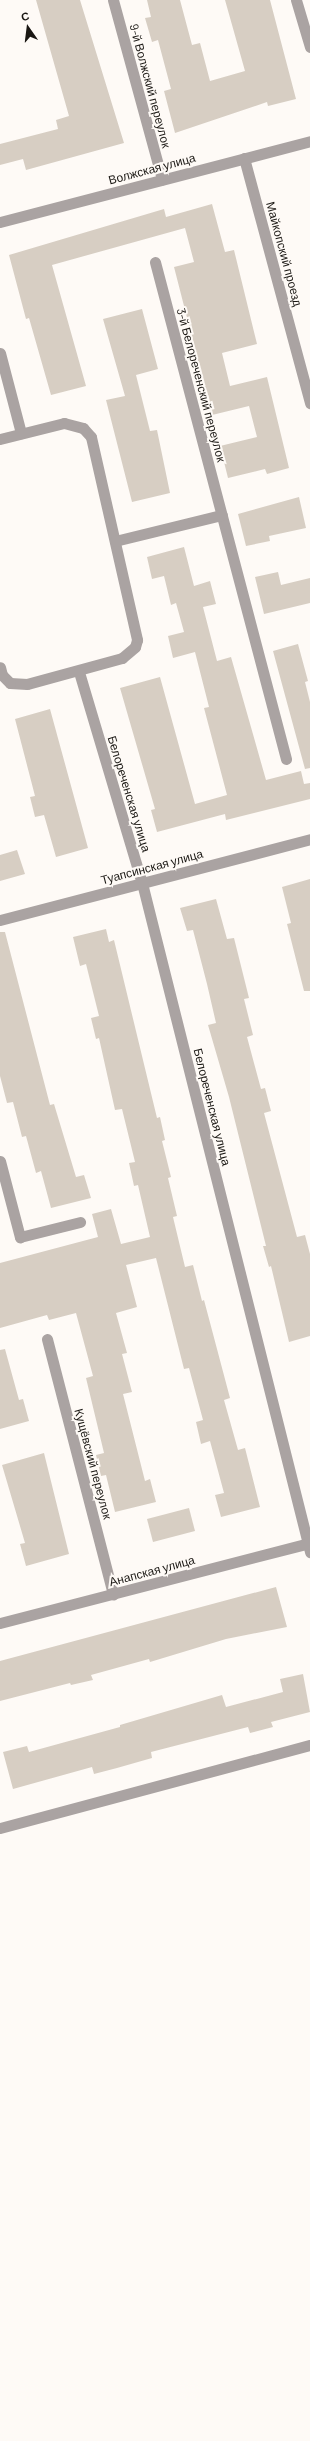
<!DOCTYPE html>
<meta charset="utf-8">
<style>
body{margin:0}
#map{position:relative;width:310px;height:2441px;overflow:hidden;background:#fefaf6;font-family:Barlow,sans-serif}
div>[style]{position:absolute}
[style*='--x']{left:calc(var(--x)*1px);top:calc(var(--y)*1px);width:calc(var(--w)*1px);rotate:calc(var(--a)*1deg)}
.building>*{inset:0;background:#d7cec3}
.minor>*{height:11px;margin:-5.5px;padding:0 5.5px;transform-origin:5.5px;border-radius:5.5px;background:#aaa3a2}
span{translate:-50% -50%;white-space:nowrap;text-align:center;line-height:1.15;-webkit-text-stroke:4px #fefaf6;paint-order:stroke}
.street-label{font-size:12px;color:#1a1713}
.north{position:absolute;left:8px;top:8px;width:40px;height:40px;-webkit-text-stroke:3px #fefaf6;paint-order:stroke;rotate:346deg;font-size:11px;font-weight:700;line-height:16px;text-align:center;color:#1a1713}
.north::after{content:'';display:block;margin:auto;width:14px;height:18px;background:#1a1713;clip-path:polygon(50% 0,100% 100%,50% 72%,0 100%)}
</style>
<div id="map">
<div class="building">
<i style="clip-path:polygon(36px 0,80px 0,124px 143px,26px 170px,23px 159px,0 165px,0 144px,58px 129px,56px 120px,69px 116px)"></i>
<i style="clip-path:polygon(147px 0,180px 0,192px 45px,200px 43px,210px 81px,245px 71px,225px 0,270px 0,296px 99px,268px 106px,267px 102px,175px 133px,164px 91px,171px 89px,158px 40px,152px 42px,145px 18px,151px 17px)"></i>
<i style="clip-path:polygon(212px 204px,225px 252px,234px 250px,257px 344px,222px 353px,230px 386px,267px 377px,289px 468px,267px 474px,265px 469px,228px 478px,220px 446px,257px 437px,249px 406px,212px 415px,174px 267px,194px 262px,185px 228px,52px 265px,86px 386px,51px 395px,29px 318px,26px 319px,9px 255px,164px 209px,166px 217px)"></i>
<i style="clip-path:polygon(142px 309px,158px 369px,136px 375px,150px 431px,157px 430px,170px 493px,132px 502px,106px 400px,125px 396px,103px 319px)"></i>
<i style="clip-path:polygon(299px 497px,306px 528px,269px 536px,270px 541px,246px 546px,238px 514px)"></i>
<i style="clip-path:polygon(184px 547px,194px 586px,210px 581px,216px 604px,203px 607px,217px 661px,231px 657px,266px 780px,301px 771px,304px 784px,310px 783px,310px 799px,226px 820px,225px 814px,157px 832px,151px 810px,155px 809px,120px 688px,160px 677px,195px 804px,227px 795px,204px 708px,209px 707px,195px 652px,173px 658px,168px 636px,184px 632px,176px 603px,171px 605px,164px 576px,152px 579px,147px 557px)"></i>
<i style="clip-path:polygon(278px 572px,281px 585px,310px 578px,310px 603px,264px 614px,255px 577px)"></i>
<i style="clip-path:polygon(298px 644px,308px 681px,305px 682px,310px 702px,310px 768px,305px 769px,273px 651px)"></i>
<i style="clip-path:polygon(50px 709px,88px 848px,56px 857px,44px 815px,35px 817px,30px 797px,35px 796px,15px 719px)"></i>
<i style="clip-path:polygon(17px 850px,25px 874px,0 881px,0 855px)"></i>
<i style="clip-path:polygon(310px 879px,310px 991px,304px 991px,287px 924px,291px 923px,282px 887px)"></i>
<i style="clip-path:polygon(216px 899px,227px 939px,234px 938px,249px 998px,244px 999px,253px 1035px,247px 1037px,261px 1089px,265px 1088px,271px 1111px,264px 1113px,297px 1237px,305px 1235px,310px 1254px,310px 1336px,289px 1342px,271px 1266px,269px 1267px,263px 1246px,266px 1246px,229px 1097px,208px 1025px,216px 1023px,207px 984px,193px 930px,187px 931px,180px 908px)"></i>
<i style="clip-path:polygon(106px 929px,109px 942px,114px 940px,157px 1118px,160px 1117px,165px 1140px,162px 1141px,171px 1177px,168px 1178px,177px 1216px,173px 1217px,185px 1267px,193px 1265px,202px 1301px,204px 1300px,230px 1398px,224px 1400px,238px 1450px,245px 1448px,260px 1507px,221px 1517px,215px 1495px,224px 1493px,210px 1441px,201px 1444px,196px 1422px,203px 1420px,189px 1368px,184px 1369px,156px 1258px,126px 1265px,137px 1307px,116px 1313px,127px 1353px,122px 1354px,132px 1392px,123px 1394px,145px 1481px,150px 1479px,156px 1502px,115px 1512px,106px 1475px,101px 1476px,96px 1455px,104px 1453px,86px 1378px,93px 1376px,76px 1313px,49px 1320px,47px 1315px,0 1328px,0 1263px,98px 1237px,92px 1214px,111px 1209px,121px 1244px,150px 1237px,138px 1185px,134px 1186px,129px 1163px,135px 1162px,122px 1109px,115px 1110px,99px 1038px,96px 1039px,91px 1018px,99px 1016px,86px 964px,80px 966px,73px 937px)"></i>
<i style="clip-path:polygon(0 932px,5px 932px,50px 1105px,54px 1104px,76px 1177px,84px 1175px,91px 1198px,51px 1208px,41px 1171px,36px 1173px,26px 1136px,22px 1137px,13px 1102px,7px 1103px,0 1076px)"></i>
<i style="clip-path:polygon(5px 1349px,19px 1400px,23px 1399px,29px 1421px,0 1429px,0 1350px)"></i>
<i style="clip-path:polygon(44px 1453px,69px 1554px,26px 1566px,20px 1544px,25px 1543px,2px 1465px)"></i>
<i style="clip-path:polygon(189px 1508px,195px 1531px,153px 1542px,147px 1519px)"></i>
<i style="clip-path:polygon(276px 1587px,287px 1627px,226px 1639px,150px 1662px,149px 1659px,91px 1675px,93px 1680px,71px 1685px,70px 1683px,0 1701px,0 1661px)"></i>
<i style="clip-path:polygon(303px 1674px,310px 1712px,271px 1722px,273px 1727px,250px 1733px,248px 1727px,151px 1752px,152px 1758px,117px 1768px,94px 1774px,92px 1767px,13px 1789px,3px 1752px,27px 1746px,29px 1752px,120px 1727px,120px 1725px,222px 1695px,226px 1707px,283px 1692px,280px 1679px)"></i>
</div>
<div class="minor">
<i style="--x:113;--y:0;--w:186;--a:74.7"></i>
<i style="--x:296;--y:0;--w:49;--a:73.4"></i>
<i style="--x:244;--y:158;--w:254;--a:74.9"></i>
<i style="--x:0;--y:222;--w:320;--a:-14.6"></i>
<i style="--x:155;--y:262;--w:514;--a:75.23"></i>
<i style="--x:0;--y:353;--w:83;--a:75.3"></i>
<i style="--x:0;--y:439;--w:66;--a:-14"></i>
<i style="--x:64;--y:423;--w:20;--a:15"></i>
<i style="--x:83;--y:428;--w:12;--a:48"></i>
<i style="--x:91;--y:437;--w:208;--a:77.2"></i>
<i style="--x:137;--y:640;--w:7;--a:106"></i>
<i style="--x:135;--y:647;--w:17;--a:140"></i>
<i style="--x:122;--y:658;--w:98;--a:164.7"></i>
<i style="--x:27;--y:684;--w:17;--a:-177"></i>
<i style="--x:10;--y:683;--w:11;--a:-135"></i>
<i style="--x:2;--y:675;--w:8;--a:-104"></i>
<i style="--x:115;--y:541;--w:110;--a:-13.7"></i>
<i style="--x:79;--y:672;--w:220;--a:73.4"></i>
<i style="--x:142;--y:883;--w:690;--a:75.9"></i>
<i style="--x:0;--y:920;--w:320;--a:-14.6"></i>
<i style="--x:0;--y:1161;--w:79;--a:75.3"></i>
<i style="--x:20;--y:1237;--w:62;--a:-14"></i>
<i style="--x:47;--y:1339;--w:264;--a:75.5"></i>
<i style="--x:0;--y:1623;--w:320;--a:-14.5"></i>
<i style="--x:0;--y:1828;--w:321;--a:-15"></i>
</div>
<div class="street-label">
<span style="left:150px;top:86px;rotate:75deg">9-й Волжский переулок</span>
<span style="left:152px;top:169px;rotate:-15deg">Волжская улица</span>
<span style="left:284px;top:254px;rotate:75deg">Майкопский проезд</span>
<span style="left:201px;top:385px;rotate:75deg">3-й Белореченский переулок</span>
<span style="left:129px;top:794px;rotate:73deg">Белореченская улица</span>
<span style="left:152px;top:867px;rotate:-15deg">Туапсинская улица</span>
<span style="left:212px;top:1107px;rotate:76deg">Белореченская улица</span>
<span style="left:93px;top:1464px;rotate:75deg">Кущёвский переулок</span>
<span style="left:152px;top:1571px;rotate:-15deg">Анапская улица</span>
</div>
<div class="north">С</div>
</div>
